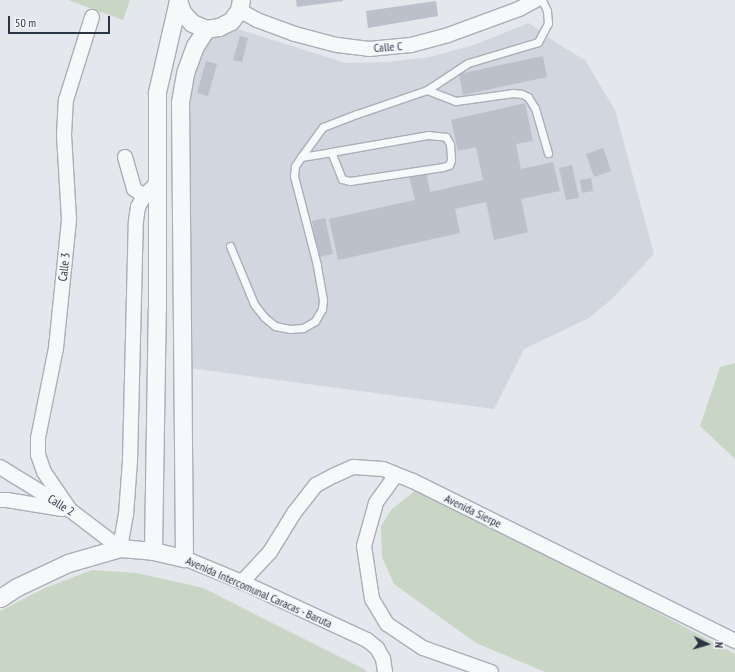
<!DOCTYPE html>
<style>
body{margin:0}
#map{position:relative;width:735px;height:672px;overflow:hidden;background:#e4e7ec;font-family:"PT Sans Narrow",sans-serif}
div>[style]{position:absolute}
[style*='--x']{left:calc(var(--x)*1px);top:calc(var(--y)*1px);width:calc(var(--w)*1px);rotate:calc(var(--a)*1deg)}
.built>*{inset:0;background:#d2d6de}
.green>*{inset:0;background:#c9d6c5}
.building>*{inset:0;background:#bbc0ca}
.roads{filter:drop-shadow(1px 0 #a9aeb7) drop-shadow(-1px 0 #a9aeb7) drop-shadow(0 1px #a9aeb7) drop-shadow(0 -1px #a9aeb7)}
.service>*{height:7px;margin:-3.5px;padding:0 3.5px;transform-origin:3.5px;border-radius:3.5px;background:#f7f8fa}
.minor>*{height:14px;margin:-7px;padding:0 7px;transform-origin:7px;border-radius:7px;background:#f7f8fa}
.tertiary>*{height:17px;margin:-8.5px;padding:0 8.5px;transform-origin:8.5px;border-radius:8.5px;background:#f7f8fa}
span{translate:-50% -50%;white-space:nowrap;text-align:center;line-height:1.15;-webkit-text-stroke:3px #f4f6f9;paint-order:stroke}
.street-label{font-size:12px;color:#2b3445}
.north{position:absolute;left:687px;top:624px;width:40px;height:40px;-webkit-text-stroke:3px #f4f6f9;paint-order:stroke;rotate:95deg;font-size:11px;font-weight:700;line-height:16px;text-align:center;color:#2b3445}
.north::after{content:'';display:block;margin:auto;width:14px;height:18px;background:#2b3445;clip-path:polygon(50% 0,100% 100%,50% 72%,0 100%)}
.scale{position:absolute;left:8px;top:16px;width:102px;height:18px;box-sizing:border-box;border:2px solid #2b3445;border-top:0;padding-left:5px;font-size:12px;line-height:14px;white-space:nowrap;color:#2b3445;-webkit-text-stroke:3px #f4f6f9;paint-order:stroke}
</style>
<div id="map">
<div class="built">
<i style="clip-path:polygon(529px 23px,561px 46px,585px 60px,615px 110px,654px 254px,612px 299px,589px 318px,524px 349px,494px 409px,182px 367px,181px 115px,204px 40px,231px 27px,346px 63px,387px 62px,430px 57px,474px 45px)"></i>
</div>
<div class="green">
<i style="clip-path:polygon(68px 0,130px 0,123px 20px)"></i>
<i style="clip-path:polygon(735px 363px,735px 459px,700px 426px,720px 367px)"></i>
<i style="clip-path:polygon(421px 486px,735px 654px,735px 672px,545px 672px,476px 643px,394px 584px,382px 557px,381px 526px,392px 509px)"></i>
<i style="clip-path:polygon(92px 570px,137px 573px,203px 588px,364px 669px,367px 672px,0 672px,0 611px,45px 588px)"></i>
</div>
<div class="building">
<i style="clip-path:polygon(296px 0,343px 0,343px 1px,297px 7px)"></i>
<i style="clip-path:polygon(436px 1px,438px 16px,368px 28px,366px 11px)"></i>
<i style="clip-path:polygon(240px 36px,248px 38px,242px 62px,233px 60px)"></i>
<i style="clip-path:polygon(543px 56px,547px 77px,463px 95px,459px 74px)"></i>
<i style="clip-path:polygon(206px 61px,217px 64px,208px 96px,197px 93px)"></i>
<i style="clip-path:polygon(525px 103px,533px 141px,516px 144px,521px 169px,553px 162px,560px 191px,521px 199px,528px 232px,494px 240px,486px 202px,455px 209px,460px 233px,338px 260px,329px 219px,415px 200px,409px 176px,426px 172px,430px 192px,483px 180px,476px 147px,458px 151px,451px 120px)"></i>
<i style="clip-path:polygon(603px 148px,611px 171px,594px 177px,586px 154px)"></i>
<i style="clip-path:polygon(572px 165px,579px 198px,566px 200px,559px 168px)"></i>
<i style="clip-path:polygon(591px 178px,593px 191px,582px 193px,580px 180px)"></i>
<i style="clip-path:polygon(325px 218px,333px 254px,319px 257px,312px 221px)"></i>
</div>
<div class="roads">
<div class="service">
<i style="--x:427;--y:90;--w:31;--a:21"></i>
<i style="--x:456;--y:101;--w:58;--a:-8"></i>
<i style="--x:513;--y:93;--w:9;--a:6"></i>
<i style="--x:522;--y:94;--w:7;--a:27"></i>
<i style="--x:528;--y:97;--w:13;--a:58"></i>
<i style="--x:535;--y:108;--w:47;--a:73.9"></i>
<i style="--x:301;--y:157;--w:30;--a:-9"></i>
<i style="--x:331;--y:152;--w:98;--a:-9.9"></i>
<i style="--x:428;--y:135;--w:18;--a:6"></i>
<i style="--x:446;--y:137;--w:8;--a:60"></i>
<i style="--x:450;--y:144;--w:16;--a:86"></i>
<i style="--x:451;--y:160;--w:5;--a:112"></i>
<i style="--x:449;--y:165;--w:6;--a:162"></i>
<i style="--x:443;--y:167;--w:94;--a:171.4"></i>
<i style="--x:350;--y:181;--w:8;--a:-166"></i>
<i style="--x:342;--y:179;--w:29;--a:-112"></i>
<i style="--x:230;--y:246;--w:63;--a:67.5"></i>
<i style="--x:254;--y:304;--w:16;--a:52"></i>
<i style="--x:264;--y:317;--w:14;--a:39"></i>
<i style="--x:275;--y:326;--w:15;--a:11"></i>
<i style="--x:290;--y:329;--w:13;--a:-4"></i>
<i style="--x:303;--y:328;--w:14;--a:-30"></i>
<i style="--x:315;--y:321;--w:14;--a:-60"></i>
<i style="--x:322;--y:309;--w:9;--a:-84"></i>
<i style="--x:323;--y:300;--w:36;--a:-100"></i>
<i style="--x:317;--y:265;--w:92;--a:-104.5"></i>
<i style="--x:294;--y:176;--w:10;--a:-84"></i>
<i style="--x:295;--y:166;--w:11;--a:-56"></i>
<i style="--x:301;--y:157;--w:37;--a:-54"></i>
<i style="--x:323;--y:127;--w:36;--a:-21"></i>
<i style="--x:357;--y:114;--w:74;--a:-18.9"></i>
<i style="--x:427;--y:90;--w:49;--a:-33.4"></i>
<i style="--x:468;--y:63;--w:73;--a:-16.7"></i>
<i style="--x:538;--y:42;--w:21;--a:-62"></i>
<i style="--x:548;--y:23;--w:12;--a:-95"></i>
<i style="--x:547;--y:11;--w:12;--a:-114"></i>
</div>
<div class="minor">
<i style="--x:239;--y:10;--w:21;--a:29"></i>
<i style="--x:257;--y:20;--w:40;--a:20.2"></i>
<i style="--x:295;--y:34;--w:43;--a:14.7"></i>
<i style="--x:337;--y:45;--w:32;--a:7"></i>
<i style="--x:369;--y:49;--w:42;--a:-5.4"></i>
<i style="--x:411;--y:45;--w:38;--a:-15"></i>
<i style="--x:448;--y:35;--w:76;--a:-20.1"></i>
<i style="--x:519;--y:9;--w:19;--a:-28"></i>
<i style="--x:125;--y:157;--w:33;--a:74"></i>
<i style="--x:134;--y:189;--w:12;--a:35"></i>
<i style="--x:0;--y:467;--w:82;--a:31.6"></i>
<i style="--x:70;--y:510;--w:63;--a:37.2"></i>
<i style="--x:120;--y:548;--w:34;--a:-80"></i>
<i style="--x:126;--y:515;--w:55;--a:-85.8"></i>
<i style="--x:130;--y:460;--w:239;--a:-88.6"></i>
<i style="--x:136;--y:221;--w:14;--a:-82"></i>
<i style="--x:138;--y:207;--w:13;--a:-61"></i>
<i style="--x:144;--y:196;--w:17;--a:-45"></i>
<i style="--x:396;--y:475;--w:34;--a:126"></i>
<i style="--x:376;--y:503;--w:45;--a:105.6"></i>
<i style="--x:364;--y:546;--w:54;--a:81.4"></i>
<i style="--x:372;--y:599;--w:29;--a:59"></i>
<i style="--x:387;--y:624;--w:43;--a:33.7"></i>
<i style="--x:423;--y:648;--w:72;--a:19.4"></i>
<i style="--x:0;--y:500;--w:7;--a:0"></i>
<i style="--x:7;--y:500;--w:56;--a:9.3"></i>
<i style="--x:68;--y:507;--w:42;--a:-124.4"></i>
<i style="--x:44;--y:472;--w:18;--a:-109"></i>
<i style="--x:38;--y:455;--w:17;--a:-90"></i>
<i style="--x:38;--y:438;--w:92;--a:-78.7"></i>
<i style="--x:56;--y:348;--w:130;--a:-84.2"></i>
<i style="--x:69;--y:219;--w:84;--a:-93.4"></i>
<i style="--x:64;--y:135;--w:35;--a:-87"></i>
<i style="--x:66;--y:100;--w:87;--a:-72.6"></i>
<i style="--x:184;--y:558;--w:63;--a:22.5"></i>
<i style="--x:242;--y:582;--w:138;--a:24.9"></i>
<i style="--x:367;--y:640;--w:13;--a:39"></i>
<i style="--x:377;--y:648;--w:13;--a:61"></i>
<i style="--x:383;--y:659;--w:13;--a:81"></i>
<i style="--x:242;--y:582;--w:41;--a:-47"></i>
<i style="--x:270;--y:552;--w:46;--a:-58.4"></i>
<i style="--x:294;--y:513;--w:36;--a:-52"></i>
<i style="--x:316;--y:485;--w:21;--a:-28"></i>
<i style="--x:335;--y:475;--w:20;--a:-24"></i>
<i style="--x:353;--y:467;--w:30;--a:4"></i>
<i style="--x:383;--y:469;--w:32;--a:22"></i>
<i style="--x:413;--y:481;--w:360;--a:26.4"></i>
</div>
<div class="tertiary">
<i style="--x:178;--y:0;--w:13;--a:72"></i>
<i style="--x:182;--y:12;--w:15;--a:48"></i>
<i style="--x:192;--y:23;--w:15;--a:23"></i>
<i style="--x:206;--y:29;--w:13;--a:-9"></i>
<i style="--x:219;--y:27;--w:13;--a:-27"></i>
<i style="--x:231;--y:21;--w:14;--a:-54"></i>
<i style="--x:239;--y:10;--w:10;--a:-79"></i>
<i style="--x:153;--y:551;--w:242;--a:-89.1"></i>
<i style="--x:157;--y:309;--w:217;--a:-90"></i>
<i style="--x:157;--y:92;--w:94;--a:-77.1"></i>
<i style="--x:0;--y:598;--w:20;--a:-33"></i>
<i style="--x:17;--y:587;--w:56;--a:-25.2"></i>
<i style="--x:68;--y:563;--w:54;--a:-16.1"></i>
<i style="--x:120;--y:548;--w:33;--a:5"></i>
<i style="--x:153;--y:551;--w:32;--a:13"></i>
<i style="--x:184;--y:558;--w:456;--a:-90.5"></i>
<i style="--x:180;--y:102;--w:29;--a:-80"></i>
<i style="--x:185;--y:73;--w:29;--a:-70"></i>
<i style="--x:195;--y:46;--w:20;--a:-57"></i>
</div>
</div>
<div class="street-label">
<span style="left:388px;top:47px;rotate:-4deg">Calle C</span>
<span style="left:64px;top:267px;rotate:-84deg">Calle 3</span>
<span style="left:61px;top:505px;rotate:32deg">Calle 2</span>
<span style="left:473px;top:511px;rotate:26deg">Avenida Sierpe</span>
<span style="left:259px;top:592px;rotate:24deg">Avenida Intercomunal Caracas - Baruta</span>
</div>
<div class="north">N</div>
<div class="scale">50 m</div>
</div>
